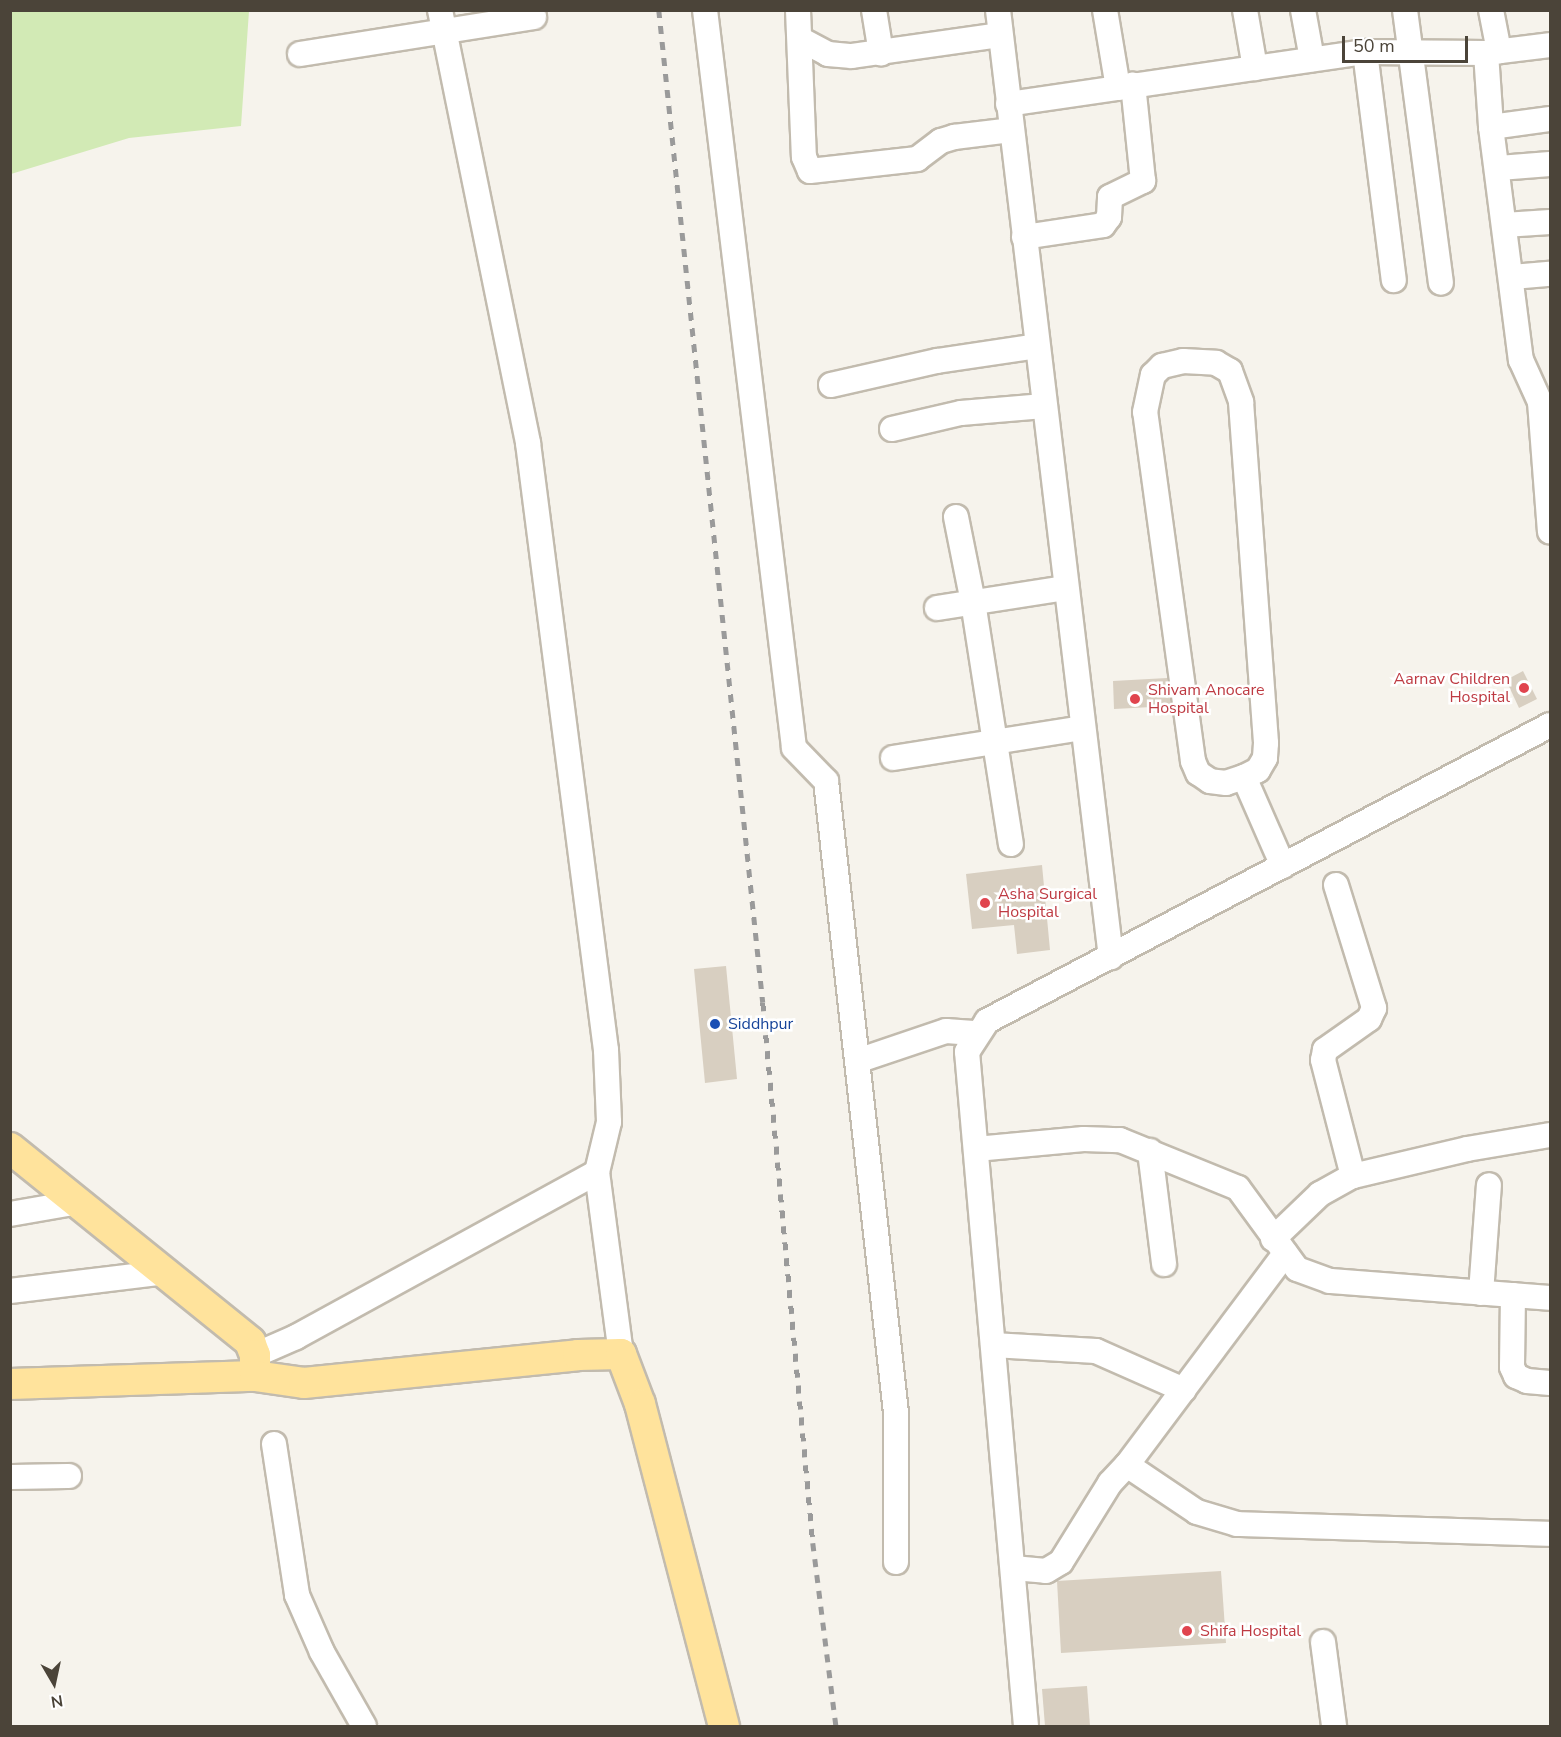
<!DOCTYPE html>
<style>
body{margin:0}
#map{position:relative;width:1561px;height:1737px;overflow:hidden;background:#f6f3ec;font-family:"Nunito Sans",sans-serif}
div>[style]{position:absolute}
[style*='--x']{left:calc(var(--x)*1px);top:calc(var(--y)*1px);width:calc(var(--w)*1px);rotate:calc(var(--a)*1deg)}
.green>*{inset:0;background:#d2eab5}
.building>*{inset:0;background:#d8cfc1}
.roads{filter:drop-shadow(2px 0 #c2bbae) drop-shadow(-2px 0 #c2bbae) drop-shadow(0 2px #c2bbae) drop-shadow(0 -2px #c2bbae)}
.minor>*{height:24px;margin:-12px;padding:0 12px;transform-origin:12px;border-radius:12px;background:#fff}
.major>*{height:30px;margin:-15px;padding:0 15px;transform-origin:15px;border-radius:15px;background:#ffe39c}
.rail>*{height:4.5px;margin-top:-2.25px;transform-origin:0;background:repeating-linear-gradient(90deg,#9a9a9a 0 8px,transparent 0 16px)}
.dots>*{width:16px;height:16px;translate:-50% -50%;box-sizing:border-box;border:3px solid #fff;border-radius:50%}
span{translate:-50% -50%;white-space:nowrap;text-align:center;line-height:1.15;-webkit-text-stroke:5px #fff;paint-order:stroke}
.health-label{font-size:16px;color:#be3a42}
.right{translate:-100% -50%;text-align:right}
.left{translate:0 -50%;text-align:left}
.transit-label{font-size:16px;color:#164399}
.frame{position:absolute;inset:0;border:12px solid #4b4439;pointer-events:none}
.north{position:absolute;left:24px;top:1653px;width:60px;height:60px;-webkit-text-stroke:4px #fff;paint-order:stroke;rotate:171deg;font-size:16px;font-weight:700;line-height:24px;text-align:center;color:#4b4439}
.north::after{content:'';display:block;margin:auto;width:21px;height:27px;background:#4b4439;clip-path:polygon(50% 0,100% 100%,50% 72%,0 100%)}
.scale{position:absolute;left:1342px;top:36px;width:126px;height:27px;box-sizing:border-box;border:3px solid #4b4439;border-top:0;padding-left:8px;font-size:18px;line-height:21px;white-space:nowrap;color:#4b4439;-webkit-text-stroke:4px #fff;paint-order:stroke}
</style>
<div id="map">
<div class="green">
<i style="clip-path:polygon(11px 10px,249px 11px,241px 126px,129px 138px,11px 174px)"></i>
</div>
<div class="building">
<i style="clip-path:polygon(1523px 671px,1537px 699px,1519px 708px,1506px 680px)"></i>
<i style="clip-path:polygon(1167px 678px,1171px 706px,1114px 709px,1113px 681px)"></i>
<i style="clip-path:polygon(1042px 865px,1050px 950px,1017px 954px,1014px 925px,972px 929px,966px 874px)"></i>
<i style="clip-path:polygon(726px 966px,737px 1079px,705px 1083px,694px 969px)"></i>
<i style="clip-path:polygon(1221px 1571px,1226px 1643px,1061px 1653px,1057px 1581px)"></i>
<i style="clip-path:polygon(1087px 1686px,1090px 1726px,1045px 1726px,1042px 1689px)"></i>
</div>
<div class="roads">
<div class="minor">
<i style="--x:440;--y:10;--w:442;--a:78.5"></i>
<i style="--x:528;--y:443;--w:612;--a:82.68"></i>
<i style="--x:606;--y:1050;--w:72;--a:87.6"></i>
<i style="--x:609;--y:1122;--w:51;--a:103.5"></i>
<i style="--x:597;--y:1172;--w:184;--a:82.5"></i>
<i style="--x:705;--y:10;--w:743;--a:83.12"></i>
<i style="--x:794;--y:748;--w:46;--a:45.9"></i>
<i style="--x:826;--y:781;--w:636;--a:83.68"></i>
<i style="--x:896;--y:1413;--w:149;--a:90"></i>
<i style="--x:798;--y:10;--w:147;--a:87.7"></i>
<i style="--x:804;--y:157;--w:15;--a:67"></i>
<i style="--x:810;--y:171;--w:108;--a:-6.4"></i>
<i style="--x:917;--y:159;--w:30;--a:-37"></i>
<i style="--x:941;--y:141;--w:14;--a:-17"></i>
<i style="--x:954;--y:137;--w:57;--a:-7"></i>
<i style="--x:874;--y:10;--w:44;--a:80.8"></i>
<i style="--x:998;--y:10;--w:954;--a:83.2"></i>
<i style="--x:1105;--y:10;--w:79;--a:80.5"></i>
<i style="--x:1245;--y:10;--w:59;--a:80.2"></i>
<i style="--x:1303;--y:10;--w:50;--a:79.6"></i>
<i style="--x:1405;--y:10;--w:275;--a:82.5"></i>
<i style="--x:1491;--y:10;--w:42;--a:79"></i>
<i style="--x:800;--y:39;--w:32;--a:28"></i>
<i style="--x:828;--y:54;--w:24;--a:5"></i>
<i style="--x:852;--y:56;--w:149;--a:-8.1"></i>
<i style="--x:1365;--y:52;--w:230;--a:82.8"></i>
<i style="--x:1486;--y:53;--w:74;--a:86.1"></i>
<i style="--x:1491;--y:127;--w:235;--a:82.7"></i>
<i style="--x:1521;--y:360;--w:46;--a:65.7"></i>
<i style="--x:1540;--y:402;--w:130;--a:85.6"></i>
<i style="--x:300;--y:54;--w:237;--a:-9"></i>
<i style="--x:1008;--y:104;--w:361;--a:-8.3"></i>
<i style="--x:1365;--y:52;--w:121;--a:0.5"></i>
<i style="--x:1486;--y:53;--w:64;--a:-7.1"></i>
<i style="--x:1491;--y:127;--w:60;--a:-7.7"></i>
<i style="--x:1499;--y:168;--w:51;--a:-4.5"></i>
<i style="--x:1504;--y:225;--w:46;--a:-3.7"></i>
<i style="--x:1024;--y:237;--w:80;--a:-8.6"></i>
<i style="--x:1103;--y:225;--w:10;--a:-53"></i>
<i style="--x:1109;--y:217;--w:20;--a:-87"></i>
<i style="--x:1110;--y:197;--w:37;--a:-26"></i>
<i style="--x:1143;--y:181;--w:97;--a:-95.9"></i>
<i style="--x:1512;--y:277;--w:38;--a:-5"></i>
<i style="--x:831;--y:385;--w:109;--a:-12.8"></i>
<i style="--x:937;--y:361;--w:101;--a:-8.5"></i>
<i style="--x:892;--y:429;--w:71;--a:-13.1"></i>
<i style="--x:961;--y:413;--w:83;--a:-4.8"></i>
<i style="--x:956;--y:517;--w:87;--a:78.7"></i>
<i style="--x:973;--y:602;--w:245;--a:81.1"></i>
<i style="--x:937;--y:608;--w:130;--a:-8.9"></i>
<i style="--x:893;--y:758;--w:191;--a:-9"></i>
<i style="--x:1244;--y:777;--w:19;--a:162"></i>
<i style="--x:1226;--y:783;--w:16;--a:-173"></i>
<i style="--x:1210;--y:781;--w:14;--a:-146"></i>
<i style="--x:1198;--y:773;--w:13;--a:-113"></i>
<i style="--x:1193;--y:761;--w:352;--a:-97.8"></i>
<i style="--x:1145;--y:412;--w:38;--a:-78"></i>
<i style="--x:1153;--y:375;--w:13;--a:-45"></i>
<i style="--x:1162;--y:366;--w:22;--a:-13"></i>
<i style="--x:1183;--y:361;--w:33;--a:3"></i>
<i style="--x:1216;--y:363;--w:16;--a:30"></i>
<i style="--x:1230;--y:371;--w:33;--a:70"></i>
<i style="--x:1241;--y:402;--w:342;--a:85.8"></i>
<i style="--x:1266;--y:743;--w:15;--a:94"></i>
<i style="--x:1265;--y:758;--w:14;--a:120"></i>
<i style="--x:1258;--y:770;--w:16;--a:153"></i>
<i style="--x:1244;--y:777;--w:97;--a:66.3"></i>
<i style="--x:1336;--y:885;--w:129;--a:72.8"></i>
<i style="--x:1374;--y:1008;--w:12;--a:114"></i>
<i style="--x:1369;--y:1019;--w:54;--a:144.8"></i>
<i style="--x:1325;--y:1050;--w:10;--a:101"></i>
<i style="--x:1323;--y:1060;--w:120;--a:75.5"></i>
<i style="--x:860;--y:1060;--w:91;--a:-18.6"></i>
<i style="--x:946;--y:1031;--w:31;--a:4"></i>
<i style="--x:976;--y:1149;--w:108;--a:-5.3"></i>
<i style="--x:1084;--y:1139;--w:36;--a:2"></i>
<i style="--x:1120;--y:1140;--w:127;--a:22.1"></i>
<i style="--x:1238;--y:1188;--w:100;--a:53.9"></i>
<i style="--x:1297;--y:1269;--w:35;--a:20"></i>
<i style="--x:1330;--y:1281;--w:221;--a:4.4"></i>
<i style="--x:1150;--y:1151;--w:114;--a:82.9"></i>
<i style="--x:10;--y:1214;--w:70;--a:-9.9"></i>
<i style="--x:1273;--y:1239;--w:65;--a:-43.8"></i>
<i style="--x:1320;--y:1194;--w:38;--a:-29"></i>
<i style="--x:1353;--y:1176;--w:117;--a:-13.3"></i>
<i style="--x:1467;--y:1149;--w:84;--a:-9.6"></i>
<i style="--x:10;--y:1291;--w:157;--a:-6.9"></i>
<i style="--x:1481;--y:1293;--w:108;--a:-85.8"></i>
<i style="--x:1513;--y:1295;--w:72;--a:90.8"></i>
<i style="--x:1512;--y:1367;--w:10;--a:66"></i>
<i style="--x:1516;--y:1376;--w:12;--a:24"></i>
<i style="--x:1527;--y:1381;--w:23;--a:5"></i>
<i style="--x:993;--y:1345;--w:103;--a:3.3"></i>
<i style="--x:1096;--y:1351;--w:96;--a:23.9"></i>
<i style="--x:255;--y:1355;--w:45;--a:-23.7"></i>
<i style="--x:296;--y:1337;--w:343;--a:-28.7"></i>
<i style="--x:274;--y:1444;--w:153;--a:81.3"></i>
<i style="--x:297;--y:1595;--w:62;--a:66.3"></i>
<i style="--x:322;--y:1652;--w:85;--a:60.4"></i>
<i style="--x:1127;--y:1465;--w:264;--a:-53.2"></i>
<i style="--x:10;--y:1477;--w:59;--a:-1"></i>
<i style="--x:1013;--y:1568;--w:33;--a:5"></i>
<i style="--x:1046;--y:1571;--w:17;--a:-31"></i>
<i style="--x:1061;--y:1562;--w:93;--a:-58.2"></i>
<i style="--x:1110;--y:1483;--w:25;--a:-47"></i>
<i style="--x:1127;--y:1465;--w:84;--a:33.9"></i>
<i style="--x:1197;--y:1512;--w:42;--a:16.7"></i>
<i style="--x:1237;--y:1524;--w:313;--a:1.8"></i>
<i style="--x:1323;--y:1642;--w:85;--a:82.5"></i>
<i style="--x:1026;--y:1726;--w:677;--a:-95"></i>
<i style="--x:967;--y:1052;--w:37;--a:-57"></i>
<i style="--x:987;--y:1021;--w:636;--a:-27.73"></i>
</div>
<div class="major">
<i style="--x:10;--y:1148;--w:309;--a:38.9"></i>
<i style="--x:250;--y:1342;--w:14;--a:69"></i>
<i style="--x:255;--y:1355;--w:21;--a:90"></i>
<i style="--x:10;--y:1384;--w:245;--a:-1.9"></i>
<i style="--x:255;--y:1376;--w:49;--a:8.1"></i>
<i style="--x:304;--y:1383;--w:275;--a:-5.8"></i>
<i style="--x:578;--y:1355;--w:43;--a:-1.3"></i>
<i style="--x:621;--y:1354;--w:53;--a:69.2"></i>
<i style="--x:640;--y:1404;--w:333;--a:75.4"></i>
</div>
</div>
<div class="rail">
<i style="--x:659;--y:10;--w:998;--a:84.02"></i>
<i style="--x:763;--y:1003;--w:542;--a:84.71"></i>
<i style="--x:813;--y:1543;--w:184;--a:82.8"></i>
</div>
<div class="dots">
<i style="left:1524px;top:688px;background:#e0444e"></i>
<i style="left:1135px;top:699px;background:#e0444e"></i>
<i style="left:985px;top:903px;background:#e0444e"></i>
<i style="left:715px;top:1024px;background:#1a4fb4"></i>
<i style="left:1187px;top:1631px;background:#e0444e"></i>
</div>
<div class="health-label">
<span class="right" style="left:1510px;top:688px">Aarnav Children<br>Hospital</span>
<span class="left" style="left:1148px;top:699px">Shivam Anocare<br>Hospital</span>
<span class="left" style="left:998px;top:903px">Asha Surgical<br>Hospital</span>
<span class="left" style="left:1200px;top:1631px">Shifa Hospital</span>
</div>
<div class="transit-label">
<span class="left" style="left:728px;top:1024px">Siddhpur</span>
</div>
<div class="frame"></div>
<div class="north">N</div>
<div class="scale">50 m</div>
</div>
